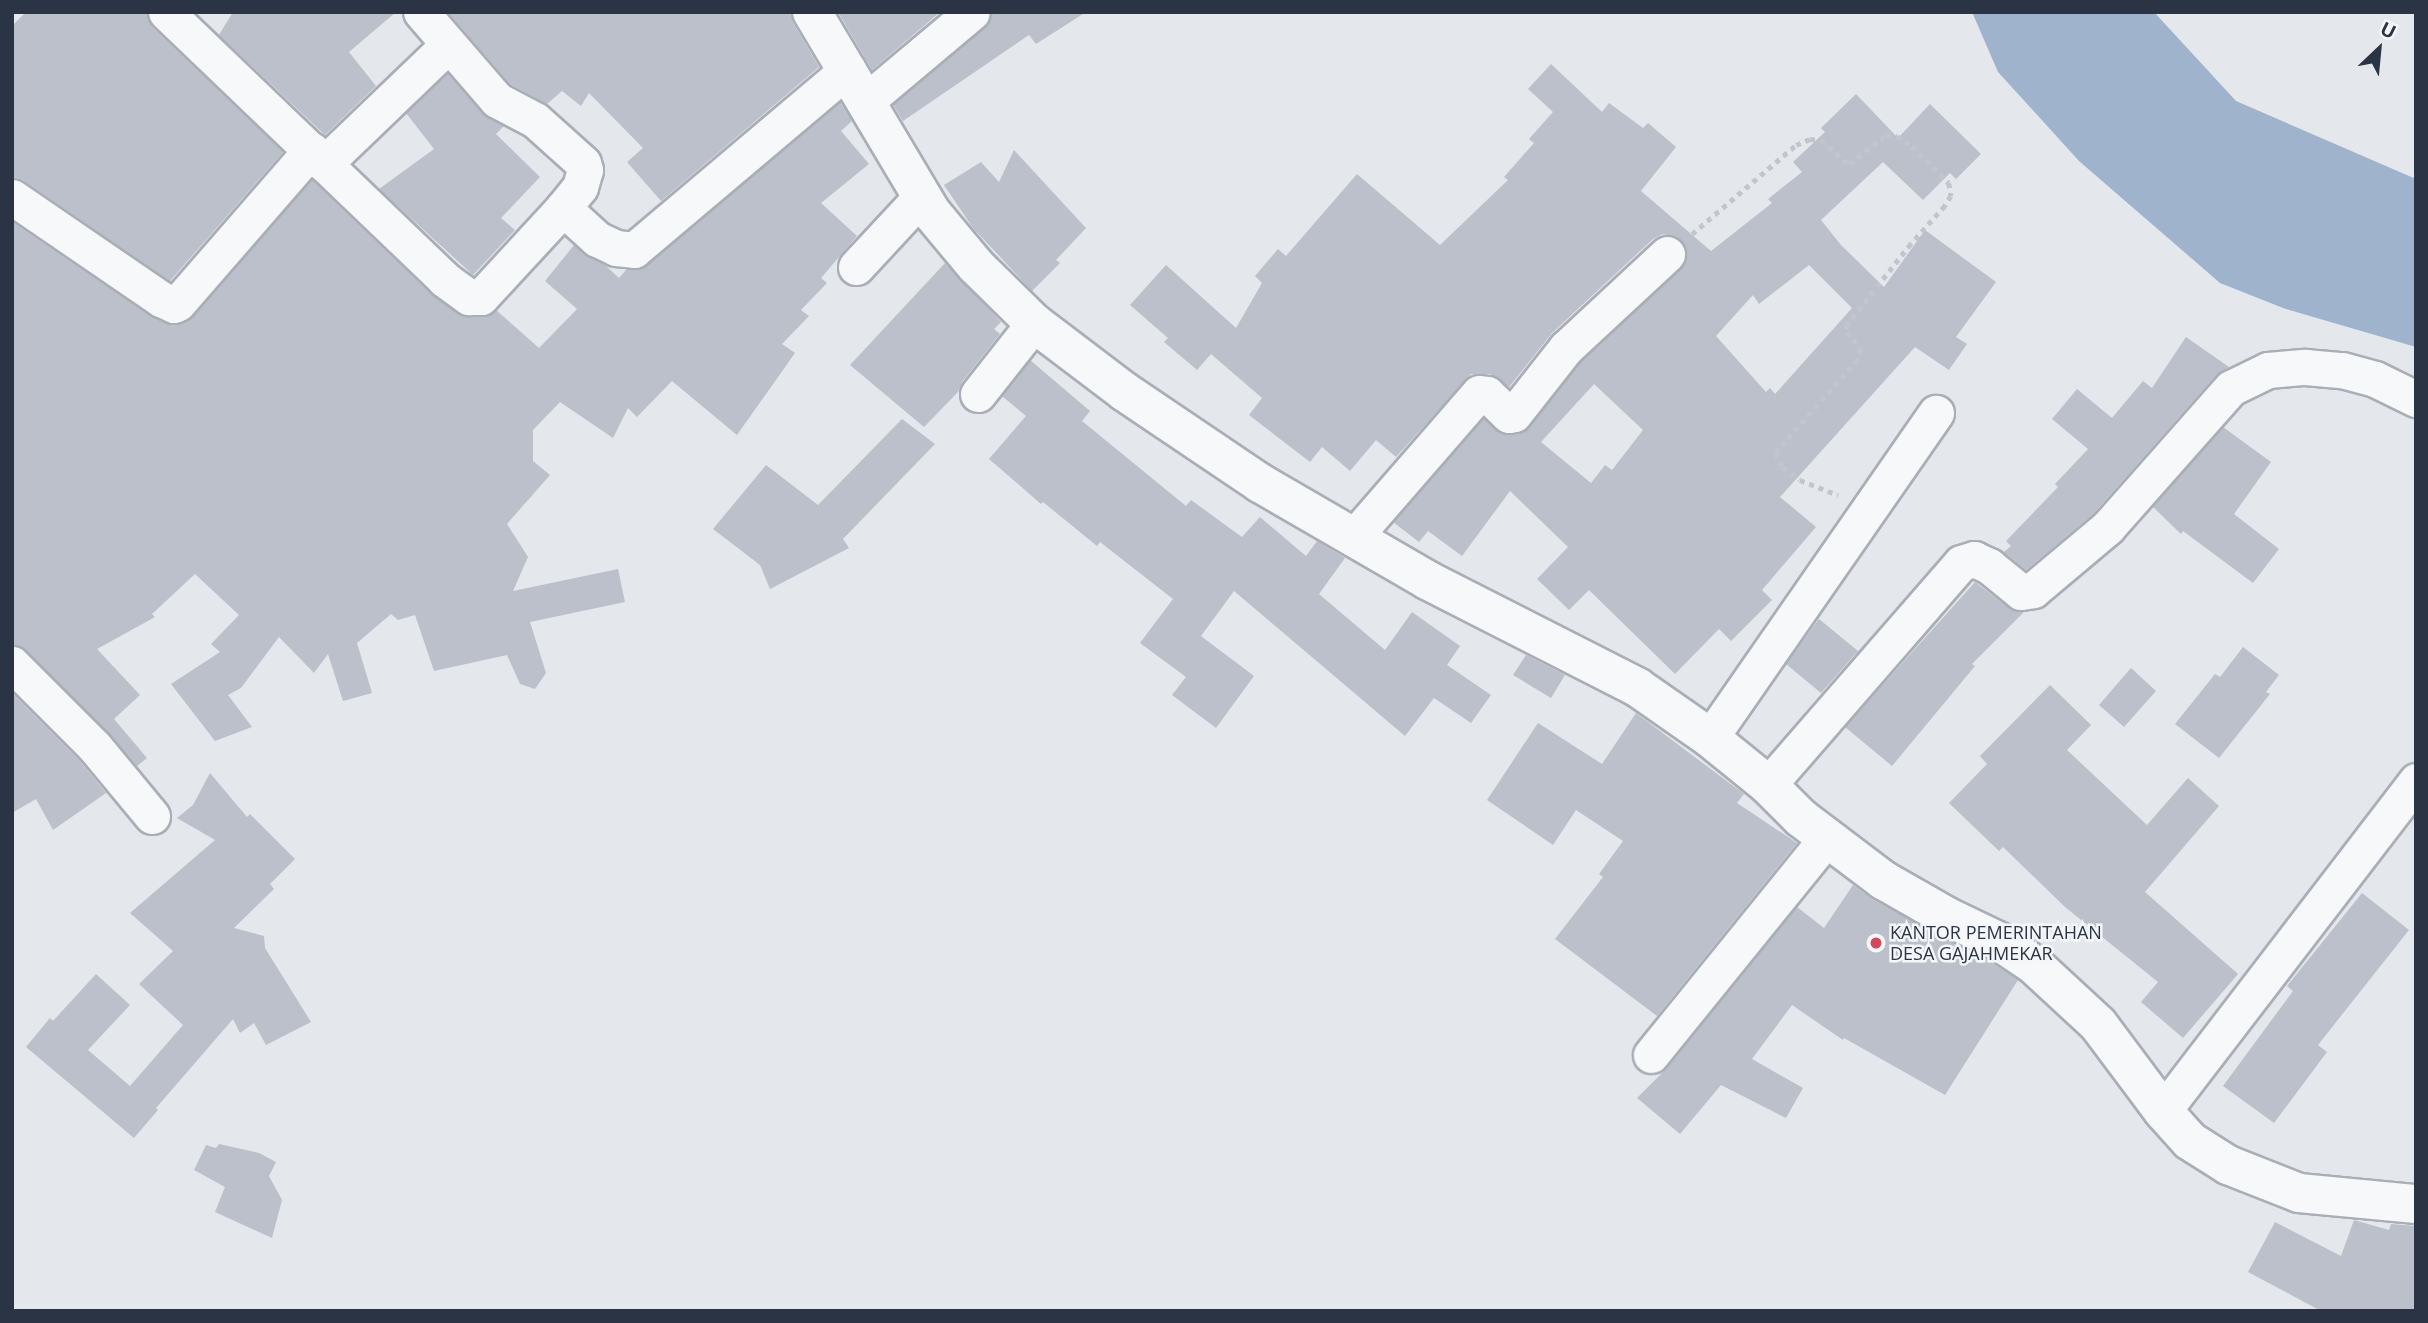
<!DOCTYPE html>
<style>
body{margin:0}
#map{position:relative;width:2428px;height:1323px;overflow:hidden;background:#e4e7ec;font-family:"Open Sans",sans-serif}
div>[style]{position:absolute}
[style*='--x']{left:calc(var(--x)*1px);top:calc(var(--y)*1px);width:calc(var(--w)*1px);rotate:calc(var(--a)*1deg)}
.water>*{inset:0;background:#9fb4cc}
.building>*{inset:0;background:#bbc0ca}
.path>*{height:4.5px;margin-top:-2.25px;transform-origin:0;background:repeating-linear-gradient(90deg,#c2c5cb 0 5px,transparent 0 10px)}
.roads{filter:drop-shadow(2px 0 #a9aeb7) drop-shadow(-2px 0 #a9aeb7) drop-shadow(0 2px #a9aeb7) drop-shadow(0 -2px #a9aeb7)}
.minor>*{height:35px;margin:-17.5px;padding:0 17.5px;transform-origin:17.5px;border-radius:17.5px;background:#f7f8fa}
.tertiary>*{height:38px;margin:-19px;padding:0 19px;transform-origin:19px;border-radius:19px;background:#f7f8fa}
.dots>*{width:19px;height:19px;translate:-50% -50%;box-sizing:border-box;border:4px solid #f4f6f9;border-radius:50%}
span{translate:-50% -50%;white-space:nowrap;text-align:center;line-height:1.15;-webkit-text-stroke:5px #f4f6f9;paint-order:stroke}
.poi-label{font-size:18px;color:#2b3445}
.left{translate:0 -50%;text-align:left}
.frame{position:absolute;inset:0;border:14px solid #2b3445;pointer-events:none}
.north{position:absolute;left:2344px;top:14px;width:70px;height:70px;-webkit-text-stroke:5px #f4f6f9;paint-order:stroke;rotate:26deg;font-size:19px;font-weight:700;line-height:28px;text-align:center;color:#2b3445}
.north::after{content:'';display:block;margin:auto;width:24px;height:32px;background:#2b3445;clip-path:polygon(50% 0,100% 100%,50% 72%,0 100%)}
</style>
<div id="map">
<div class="water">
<i style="clip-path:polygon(1972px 12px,2154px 12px,2236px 101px,2416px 179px,2416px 347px,2283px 308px,2220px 283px,2079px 161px,1998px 72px)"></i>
</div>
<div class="building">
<i style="clip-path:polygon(26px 12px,146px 12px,152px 27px,283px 152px,170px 281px,23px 180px,12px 177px,12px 26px)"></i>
<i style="clip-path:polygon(233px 12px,396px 12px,349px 52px,376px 86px,325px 135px,219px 35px)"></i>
<i style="clip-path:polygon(448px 12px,790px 12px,793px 23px,819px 67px,661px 201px,627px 162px,643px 148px,589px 93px,581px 106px,562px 91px,547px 104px,510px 84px)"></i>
<i style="clip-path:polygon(838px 12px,940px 12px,872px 70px)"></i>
<i style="clip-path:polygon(992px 12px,1086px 12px,1036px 44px,1029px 35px,903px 121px,893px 105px,985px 27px)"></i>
<i style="clip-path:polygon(evenodd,1551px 64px,1602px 112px,1609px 103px,1643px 128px,1648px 123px,1676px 147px,1641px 191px,1711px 251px,1772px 203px,1768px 199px,1802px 172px,1793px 162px,1825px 132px,1821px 128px,1856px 94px,1898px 138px,1930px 104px,1981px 154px,1956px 179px,1950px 173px,1923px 200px,1883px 162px,1821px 220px,1841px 245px,1884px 287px,1925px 230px,1996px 282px,1956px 337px,1967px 344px,1949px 370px,1915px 347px,1780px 497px,1816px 527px,1762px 590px,1772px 600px,1731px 641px,1719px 629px,1675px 674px,1589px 590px,1569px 610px,1537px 579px,1568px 547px,1510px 491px,1462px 556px,1428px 531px,1419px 542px,1393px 522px,1484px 418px,1504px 434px,1518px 434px,1530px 426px,1581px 362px,1681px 268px,1687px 250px,1681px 240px,1663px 234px,1653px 239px,1552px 333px,1509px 387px,1490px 374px,1471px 374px,1396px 457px,1376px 440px,1350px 471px,1322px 447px,1310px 462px,1249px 415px,1262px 398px,1211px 354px,1197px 370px,1164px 342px,1168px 338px,1130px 305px,1166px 265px,1236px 328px,1262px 283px,1255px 276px,1278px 249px,1286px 256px,1357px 174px,1440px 245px,1508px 180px,1504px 177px,1534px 143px,1529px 139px,1553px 112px,1528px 89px,1551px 64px,1809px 265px,1852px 308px,1775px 394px,1770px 388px,1766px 392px,1716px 336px,1753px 295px,1759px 304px,1809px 265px,1551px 64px,1594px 384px,1643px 430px,1612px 470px,1605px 465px,1591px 483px,1541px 442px,1594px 384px)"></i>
<i style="clip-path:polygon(447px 73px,482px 113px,504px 126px,496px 134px,540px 177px,501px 218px,515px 230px,473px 275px,379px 189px,434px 149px,406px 113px)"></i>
<i style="clip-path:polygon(840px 102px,852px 121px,841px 131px,869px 164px,821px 203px,857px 236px,821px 278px,827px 283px,801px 310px,809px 316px,782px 344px,795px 353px,737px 435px,672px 381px,637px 417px,628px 408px,613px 438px,560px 402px,533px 430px,533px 461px,550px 475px,507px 524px,528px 557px,513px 591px,618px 569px,625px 602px,530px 622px,546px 673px,535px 689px,520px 684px,507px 655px,434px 671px,415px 615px,398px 620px,391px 614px,357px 643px,372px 693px,343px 701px,328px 654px,314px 673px,279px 637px,241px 688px,228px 695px,252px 727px,215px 741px,171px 684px,220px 652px,211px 644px,239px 615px,195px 574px,152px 614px,155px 617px,97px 649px,140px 695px,114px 719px,147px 758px,137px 766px,108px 732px,26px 650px,12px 644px,12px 222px,150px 316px,175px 325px,193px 316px,312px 180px,432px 295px,457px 313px,468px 317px,489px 316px,496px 310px,539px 348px,577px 309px,545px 281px,574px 245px,606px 266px,619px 278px,627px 269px,640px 269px)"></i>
<i style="clip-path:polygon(1014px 150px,1086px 228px,1056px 260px,1060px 263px,1032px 291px,973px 228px,944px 185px,981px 162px,999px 182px)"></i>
<i style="clip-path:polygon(945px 263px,1001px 322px,994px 329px,1000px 334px,962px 382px,958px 392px,924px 427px,850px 365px)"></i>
<i style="clip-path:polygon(2186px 337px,2229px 367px,2216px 375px,2093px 514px,2026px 570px,2004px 552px,2011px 546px,2006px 541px,2058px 487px,2055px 484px,2088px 449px,2052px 419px,2077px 389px,2112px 418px,2143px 381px,2152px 388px)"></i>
<i style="clip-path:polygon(1030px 360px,1090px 411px,1082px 421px,1186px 506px,1191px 500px,1242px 537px,1260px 517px,1306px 556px,1317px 541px,1345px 558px,1319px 594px,1385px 650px,1412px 612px,1460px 646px,1447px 665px,1491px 695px,1471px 723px,1434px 698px,1405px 736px,1234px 591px,1201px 636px,1254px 676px,1216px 728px,1172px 695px,1186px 677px,1140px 643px,1173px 599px,1100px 542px,1097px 546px,1043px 502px,1041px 504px,989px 459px,1026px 416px,1002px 396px)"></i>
<i style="clip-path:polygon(902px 419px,935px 444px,843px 539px,849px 548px,770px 589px,760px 565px,713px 529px,766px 465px,818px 505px)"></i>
<i style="clip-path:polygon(2223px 427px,2271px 462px,2234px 514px,2279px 549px,2253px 583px,2183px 531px,2181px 534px,2153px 507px)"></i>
<i style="clip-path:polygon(1975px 582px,2009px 608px,2024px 612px,1972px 664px,1975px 666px,1892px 766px,1845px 727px)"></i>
<i style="clip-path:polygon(1819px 619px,1858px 651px,1821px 693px,1786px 664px)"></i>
<i style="clip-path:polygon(2243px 647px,2279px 675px,2266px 692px,2270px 694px,2219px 758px,2175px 724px,2215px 674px,2220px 677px)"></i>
<i style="clip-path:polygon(1526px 655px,1565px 675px,1551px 698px,1513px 675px)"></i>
<i style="clip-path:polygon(2131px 668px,2156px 691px,2124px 727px,2099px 705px)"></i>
<i style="clip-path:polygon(2050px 685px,2091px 725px,2067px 750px,2147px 825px,2188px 778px,2219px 806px,2145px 892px,2238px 974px,2183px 1038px,2141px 1002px,2158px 982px,2065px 907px,2003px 847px,1999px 851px,1949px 803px,1987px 764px,1980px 756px)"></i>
<i style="clip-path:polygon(12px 693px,79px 760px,106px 793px,53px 830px,36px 799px,12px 813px)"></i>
<i style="clip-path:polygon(1636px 713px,1744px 794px,1737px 803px,1797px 843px,1657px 1016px,1555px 939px,1603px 877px,1599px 874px,1623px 841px,1576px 810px,1553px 845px,1487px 800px,1538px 723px,1602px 764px)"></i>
<i style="clip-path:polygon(210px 773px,247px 817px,250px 814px,295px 859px,270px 884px,274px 889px,234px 928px,264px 936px,265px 948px,311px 1022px,266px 1045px,254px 1023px,240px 1033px,233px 1019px,156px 1108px,158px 1110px,134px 1138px,26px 1047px,50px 1018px,53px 1021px,96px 974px,130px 1005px,88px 1050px,130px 1086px,183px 1025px,139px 984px,173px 951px,130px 913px,215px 840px,177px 818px,193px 805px)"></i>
<i style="clip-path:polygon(1853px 885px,1872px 899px,1989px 961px,2018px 980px,1945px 1095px,1844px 1038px,1843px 1040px,1792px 1005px,1752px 1059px,1803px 1088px,1786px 1118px,1721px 1085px,1680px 1134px,1637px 1098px,1667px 1068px,1797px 907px,1824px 928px)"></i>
<i style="clip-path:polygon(2362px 893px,2409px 930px,2318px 1045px,2327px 1052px,2274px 1123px,2223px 1086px,2293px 991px,2287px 986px)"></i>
<i style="clip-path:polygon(219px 1144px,259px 1153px,276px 1162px,269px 1176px,282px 1200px,272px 1238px,215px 1212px,225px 1187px,194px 1170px,206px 1145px,216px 1148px)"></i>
<i style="clip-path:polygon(2354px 1220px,2389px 1230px,2391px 1224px,2416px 1226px,2416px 1311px,2321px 1311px,2248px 1272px,2275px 1222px,2341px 1256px)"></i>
</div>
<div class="path">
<i style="--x:1692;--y:234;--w:137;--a:-40.6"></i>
<i style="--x:1796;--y:145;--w:15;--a:-23"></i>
<i style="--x:1810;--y:139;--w:11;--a:5"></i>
<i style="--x:1821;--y:140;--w:37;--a:41"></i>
<i style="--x:1849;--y:164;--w:47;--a:-38.1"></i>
<i style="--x:1886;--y:135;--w:11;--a:5"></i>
<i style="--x:1897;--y:136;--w:18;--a:34"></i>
<i style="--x:1912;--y:146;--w:52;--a:45"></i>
<i style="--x:1949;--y:183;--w:13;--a:81"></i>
<i style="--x:1951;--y:196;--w:12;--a:121"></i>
<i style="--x:1945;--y:206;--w:51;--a:131.8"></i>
<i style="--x:1911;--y:244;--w:103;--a:128.3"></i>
<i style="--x:1847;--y:325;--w:7;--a:90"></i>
<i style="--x:1847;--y:332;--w:22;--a:51"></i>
<i style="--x:1861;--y:349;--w:11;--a:105"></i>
<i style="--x:1858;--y:360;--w:125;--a:131.7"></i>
<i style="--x:1775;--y:453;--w:16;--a:60"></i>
<i style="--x:1783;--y:467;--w:21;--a:37"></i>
<i style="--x:1800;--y:480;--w:41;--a:21.5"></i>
</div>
<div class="roads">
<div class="minor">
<i style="--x:166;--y:12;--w:385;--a:43.8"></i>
<i style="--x:444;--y:279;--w:31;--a:36"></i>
<i style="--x:469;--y:297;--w:12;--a:0"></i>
<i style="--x:481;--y:297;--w:121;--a:-47.3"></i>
<i style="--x:563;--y:208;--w:27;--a:-51"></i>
<i style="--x:580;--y:187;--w:18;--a:-74"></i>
<i style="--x:585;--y:170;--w:7;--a:-106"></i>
<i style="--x:583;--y:163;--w:64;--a:-138.1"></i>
<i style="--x:535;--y:120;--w:43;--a:-152.2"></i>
<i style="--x:497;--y:100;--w:116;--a:-130.8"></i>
<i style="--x:866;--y:101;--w:138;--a:-40"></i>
<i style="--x:324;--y:164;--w:172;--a:-43.8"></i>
<i style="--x:12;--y:197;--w:181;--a:34.4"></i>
<i style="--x:161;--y:299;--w:14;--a:25"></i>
<i style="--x:174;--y:305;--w:4;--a:-27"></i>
<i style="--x:178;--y:303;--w:203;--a:-49"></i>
<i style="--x:563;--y:208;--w:46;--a:42.4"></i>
<i style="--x:597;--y:239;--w:21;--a:25"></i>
<i style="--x:616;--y:248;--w:18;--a:6"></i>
<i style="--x:634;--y:250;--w:280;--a:-40.2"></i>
<i style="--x:856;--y:267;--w:96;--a:-47.1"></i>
<i style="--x:978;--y:394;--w:90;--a:-51.7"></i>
<i style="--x:1353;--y:538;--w:192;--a:-49"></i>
<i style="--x:1479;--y:393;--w:8;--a:7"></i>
<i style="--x:1487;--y:394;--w:30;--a:44"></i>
<i style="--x:1509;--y:415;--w:5;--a:-11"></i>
<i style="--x:1514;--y:414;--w:84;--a:-51.8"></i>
<i style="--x:1566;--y:348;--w:138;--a:-42.9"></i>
<i style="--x:12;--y:664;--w:116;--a:45"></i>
<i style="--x:94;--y:746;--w:91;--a:50.4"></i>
<i style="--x:1710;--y:738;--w:396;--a:-55.2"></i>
<i style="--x:1768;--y:785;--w:294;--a:-49"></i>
<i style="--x:1961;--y:563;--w:14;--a:-17"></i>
<i style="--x:1974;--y:559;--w:17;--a:25"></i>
<i style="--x:1989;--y:566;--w:41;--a:39.1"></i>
<i style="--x:2021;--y:592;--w:12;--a:-9"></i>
<i style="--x:2033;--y:590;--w:97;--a:-40"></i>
<i style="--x:2107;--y:528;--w:187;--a:-48.5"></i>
<i style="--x:2231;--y:388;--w:41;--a:-25.9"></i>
<i style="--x:2268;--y:370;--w:37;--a:-5"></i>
<i style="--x:2305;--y:367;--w:37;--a:5"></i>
<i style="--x:2342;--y:370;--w:34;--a:15"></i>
<i style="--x:2375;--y:379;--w:46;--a:26"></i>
<i style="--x:1651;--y:1055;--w:279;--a:-51"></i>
<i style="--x:2163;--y:1111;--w:416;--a:-52.5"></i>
</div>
<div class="tertiary">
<i style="--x:812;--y:12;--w:233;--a:59.2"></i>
<i style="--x:931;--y:212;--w:70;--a:50.2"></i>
<i style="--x:976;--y:266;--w:81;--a:44.5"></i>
<i style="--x:1034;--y:323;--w:114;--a:37.2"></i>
<i style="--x:1125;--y:392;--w:163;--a:34"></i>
<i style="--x:1260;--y:483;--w:193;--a:30.1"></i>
<i style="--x:1427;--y:580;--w:236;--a:27"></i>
<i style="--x:1637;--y:687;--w:89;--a:34.9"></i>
<i style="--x:1710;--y:738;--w:75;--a:39"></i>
<i style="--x:1768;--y:785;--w:47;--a:45"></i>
<i style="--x:1801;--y:818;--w:103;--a:37.1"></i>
<i style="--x:1883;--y:880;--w:73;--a:29.7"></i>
<i style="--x:1946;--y:916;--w:60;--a:25.7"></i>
<i style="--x:2000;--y:942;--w:40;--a:34"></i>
<i style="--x:2033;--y:964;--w:88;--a:42.7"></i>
<i style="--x:2098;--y:1024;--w:109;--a:53.2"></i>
<i style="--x:2163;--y:1111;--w:40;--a:48"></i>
<i style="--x:2190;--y:1141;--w:45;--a:32.3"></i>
<i style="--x:2228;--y:1165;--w:76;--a:21.5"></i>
<i style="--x:2299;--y:1193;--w:118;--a:5.4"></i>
</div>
</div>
<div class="dots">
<i style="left:1876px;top:943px;background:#d1495b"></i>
</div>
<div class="poi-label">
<span class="left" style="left:1890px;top:943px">KANTOR PEMERINTAHAN<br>DESA GAJAHMEKAR</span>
</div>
<div class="frame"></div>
<div class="north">U</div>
</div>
